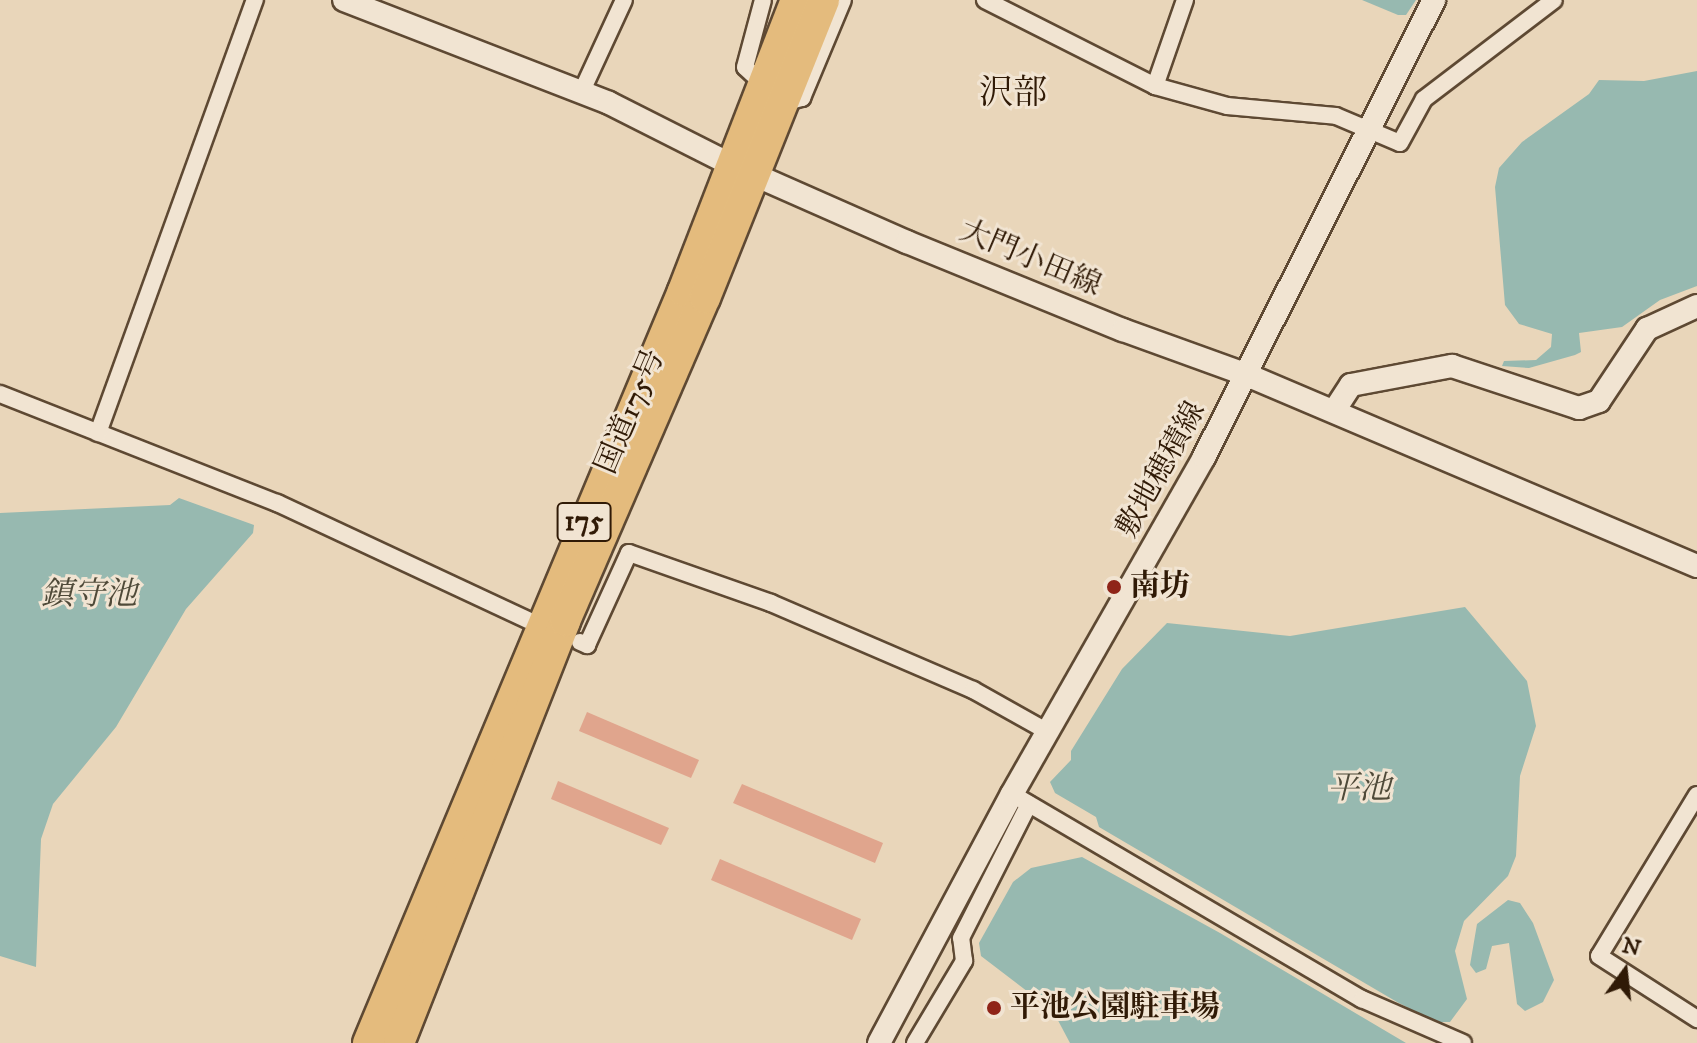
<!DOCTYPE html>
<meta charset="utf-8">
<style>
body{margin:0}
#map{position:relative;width:1697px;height:1043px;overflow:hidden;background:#e9d6ba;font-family:"IM FELL DW Pica","Noto Serif JP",serif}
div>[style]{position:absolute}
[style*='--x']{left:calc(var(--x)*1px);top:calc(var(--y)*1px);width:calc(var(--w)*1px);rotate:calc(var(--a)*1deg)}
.water>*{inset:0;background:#97b9b0}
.building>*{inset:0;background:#e0a58d}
.roads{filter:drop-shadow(2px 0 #5e4933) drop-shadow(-2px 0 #5e4933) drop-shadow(0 2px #5e4933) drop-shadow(0 -2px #5e4933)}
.street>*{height:16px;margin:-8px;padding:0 8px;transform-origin:8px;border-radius:8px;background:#f1e4d2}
.secondary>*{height:22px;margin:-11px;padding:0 11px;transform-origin:11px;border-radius:11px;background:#f1e4d2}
.highway>*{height:30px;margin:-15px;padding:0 15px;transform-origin:15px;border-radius:15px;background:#e4bb7d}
.dots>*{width:22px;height:22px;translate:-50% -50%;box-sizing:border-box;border:4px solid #f1e4d2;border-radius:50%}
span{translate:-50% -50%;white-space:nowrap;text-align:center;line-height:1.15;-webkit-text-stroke:6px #f1e4d2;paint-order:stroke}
.shield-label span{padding:2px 6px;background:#f1e4d2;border:2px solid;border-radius:6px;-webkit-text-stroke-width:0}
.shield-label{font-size:28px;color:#301a06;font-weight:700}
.street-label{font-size:30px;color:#301a06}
.poi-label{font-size:30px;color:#301a06;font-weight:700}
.left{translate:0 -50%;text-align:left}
.water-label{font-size:32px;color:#4f4a39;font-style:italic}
.quarter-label{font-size:34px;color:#301a06}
.north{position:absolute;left:1585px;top:931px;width:80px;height:80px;-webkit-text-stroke:6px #f1e4d2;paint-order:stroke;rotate:15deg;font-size:22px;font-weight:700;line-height:32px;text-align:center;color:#301a06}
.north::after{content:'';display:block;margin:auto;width:28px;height:36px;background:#301a06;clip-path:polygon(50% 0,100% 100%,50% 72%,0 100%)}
</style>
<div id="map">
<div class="water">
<i style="clip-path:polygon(1362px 0,1416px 0,1406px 15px,1398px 15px)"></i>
<i style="clip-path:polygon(1697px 71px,1697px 286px,1660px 300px,1622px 327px,1579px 333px,1581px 352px,1575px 355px,1529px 368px,1502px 366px,1504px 361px,1536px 360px,1551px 347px,1552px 334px,1519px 324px,1505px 305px,1495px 187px,1499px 168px,1522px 142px,1589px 94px,1599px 80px,1644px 81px)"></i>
<i style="clip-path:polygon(179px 498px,254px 525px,253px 533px,186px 609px,116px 727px,53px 804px,41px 839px,36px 967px,0 956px,0 513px,170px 505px)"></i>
<i style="clip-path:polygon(1465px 607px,1527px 681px,1536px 726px,1520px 776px,1516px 856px,1508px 876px,1464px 921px,1455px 951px,1467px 999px,1450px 1022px,1435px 1022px,1397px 1002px,1099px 827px,1096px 817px,1055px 793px,1050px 782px,1071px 760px,1071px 751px,1122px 669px,1167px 623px,1290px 636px)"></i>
<i style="clip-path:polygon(1082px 857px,1220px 933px,1406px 1043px,1070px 1043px,1053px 1011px,981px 956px,979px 943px,1013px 882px,1031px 868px)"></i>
<i style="clip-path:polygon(1508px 900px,1520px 903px,1533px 923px,1554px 980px,1543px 1002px,1525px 1011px,1517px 1004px,1509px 943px,1492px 946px,1486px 969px,1476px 973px,1470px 965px,1477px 924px)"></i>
</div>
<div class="building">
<i style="clip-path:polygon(587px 712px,699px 760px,691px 778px,579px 731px)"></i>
<i style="clip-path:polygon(558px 781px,669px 828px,661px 845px,551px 799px)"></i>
<i style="clip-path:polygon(742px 784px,883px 843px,875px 863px,733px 803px)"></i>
<i style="clip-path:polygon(720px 859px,861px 919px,852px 940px,711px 880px)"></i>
</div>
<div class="roads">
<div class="street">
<i style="--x:985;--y:0;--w:191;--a:26.8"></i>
<i style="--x:1155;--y:86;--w:75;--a:15.5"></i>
<i style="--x:1227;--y:106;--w:109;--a:5.2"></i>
<i style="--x:1336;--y:116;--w:69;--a:22.9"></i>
<i style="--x:1400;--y:143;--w:50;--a:-61.4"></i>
<i style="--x:1424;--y:99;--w:163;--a:-37.3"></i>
<i style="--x:762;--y:83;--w:23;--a:-137"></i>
<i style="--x:745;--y:67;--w:69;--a:-75"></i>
<i style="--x:1155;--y:86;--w:91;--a:-70.8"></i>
<i style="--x:581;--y:93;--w:102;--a:-65.2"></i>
<i style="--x:783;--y:103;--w:20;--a:-15"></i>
<i style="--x:802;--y:98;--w:106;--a:-67.3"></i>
<i style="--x:0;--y:394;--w:298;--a:21.5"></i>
<i style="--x:277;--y:503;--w:277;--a:25"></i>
<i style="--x:98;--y:433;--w:461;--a:-70.1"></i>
<i style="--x:580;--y:642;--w:8;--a:23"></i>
<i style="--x:587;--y:645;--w:101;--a:-65.5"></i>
<i style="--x:629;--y:553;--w:151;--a:19.4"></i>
<i style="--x:771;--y:603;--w:220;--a:23.3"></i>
<i style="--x:973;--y:690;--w:86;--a:29.2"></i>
<i style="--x:1012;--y:794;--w:406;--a:30.4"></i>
<i style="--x:1362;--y:999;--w:110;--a:23.5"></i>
<i style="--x:1697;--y:795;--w:188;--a:121.3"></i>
<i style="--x:1599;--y:956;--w:117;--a:32.7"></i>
<i style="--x:915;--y:1043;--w:96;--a:-59.1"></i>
<i style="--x:964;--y:961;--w:23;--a:-97"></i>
<i style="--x:961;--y:938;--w:150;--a:-63.1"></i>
</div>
<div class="secondary">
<i style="--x:344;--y:0;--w:284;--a:21.2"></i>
<i style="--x:609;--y:103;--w:136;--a:26.8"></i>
<i style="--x:730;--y:164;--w:193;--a:23.8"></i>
<i style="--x:907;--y:242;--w:233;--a:22.2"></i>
<i style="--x:1123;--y:330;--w:132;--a:19.9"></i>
<i style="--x:1247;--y:375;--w:489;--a:23"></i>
<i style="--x:1334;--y:411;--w:31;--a:-57"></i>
<i style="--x:1351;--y:385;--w:103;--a:-10.7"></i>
<i style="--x:1452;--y:366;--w:134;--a:18.3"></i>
<i style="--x:1579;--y:408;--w:21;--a:-19"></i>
<i style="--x:1599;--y:401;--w:87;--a:-56.3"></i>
<i style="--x:1647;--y:329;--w:55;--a:-24.7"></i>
<i style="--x:879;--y:1043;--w:282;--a:-61.9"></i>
<i style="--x:1012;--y:794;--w:388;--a:-60.3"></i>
<i style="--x:1204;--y:457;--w:512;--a:-63.28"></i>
</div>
<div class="highway">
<i style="--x:368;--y:1043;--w:815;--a:-67.27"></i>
<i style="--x:683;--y:291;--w:312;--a:-68.8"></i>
<i style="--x:399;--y:1043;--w:453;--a:-68.5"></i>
<i style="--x:565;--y:621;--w:352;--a:-66.6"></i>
<i style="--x:705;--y:298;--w:321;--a:-68.2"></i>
</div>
</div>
<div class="dots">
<i style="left:1114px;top:587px;background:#8f2418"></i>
<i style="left:994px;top:1008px;background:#8f2418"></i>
</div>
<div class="shield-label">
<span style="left:584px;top:522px">175</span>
</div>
<div class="street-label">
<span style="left:1030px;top:259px;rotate:23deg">大門小田線</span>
<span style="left:631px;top:412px;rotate:-67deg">国道175号</span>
<span style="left:1162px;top:470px;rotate:-61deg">敷地穂積線</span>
</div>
<div class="poi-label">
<span class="left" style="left:1130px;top:587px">南坊</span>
<span class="left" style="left:1010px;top:1008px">平池公園駐車場</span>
</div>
<div class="water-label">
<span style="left:89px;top:595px">鎮守池</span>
<span style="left:1359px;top:789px">平池</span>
</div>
<div class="quarter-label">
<span style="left:1013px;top:94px">沢部</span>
</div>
<div class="north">N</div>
</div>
